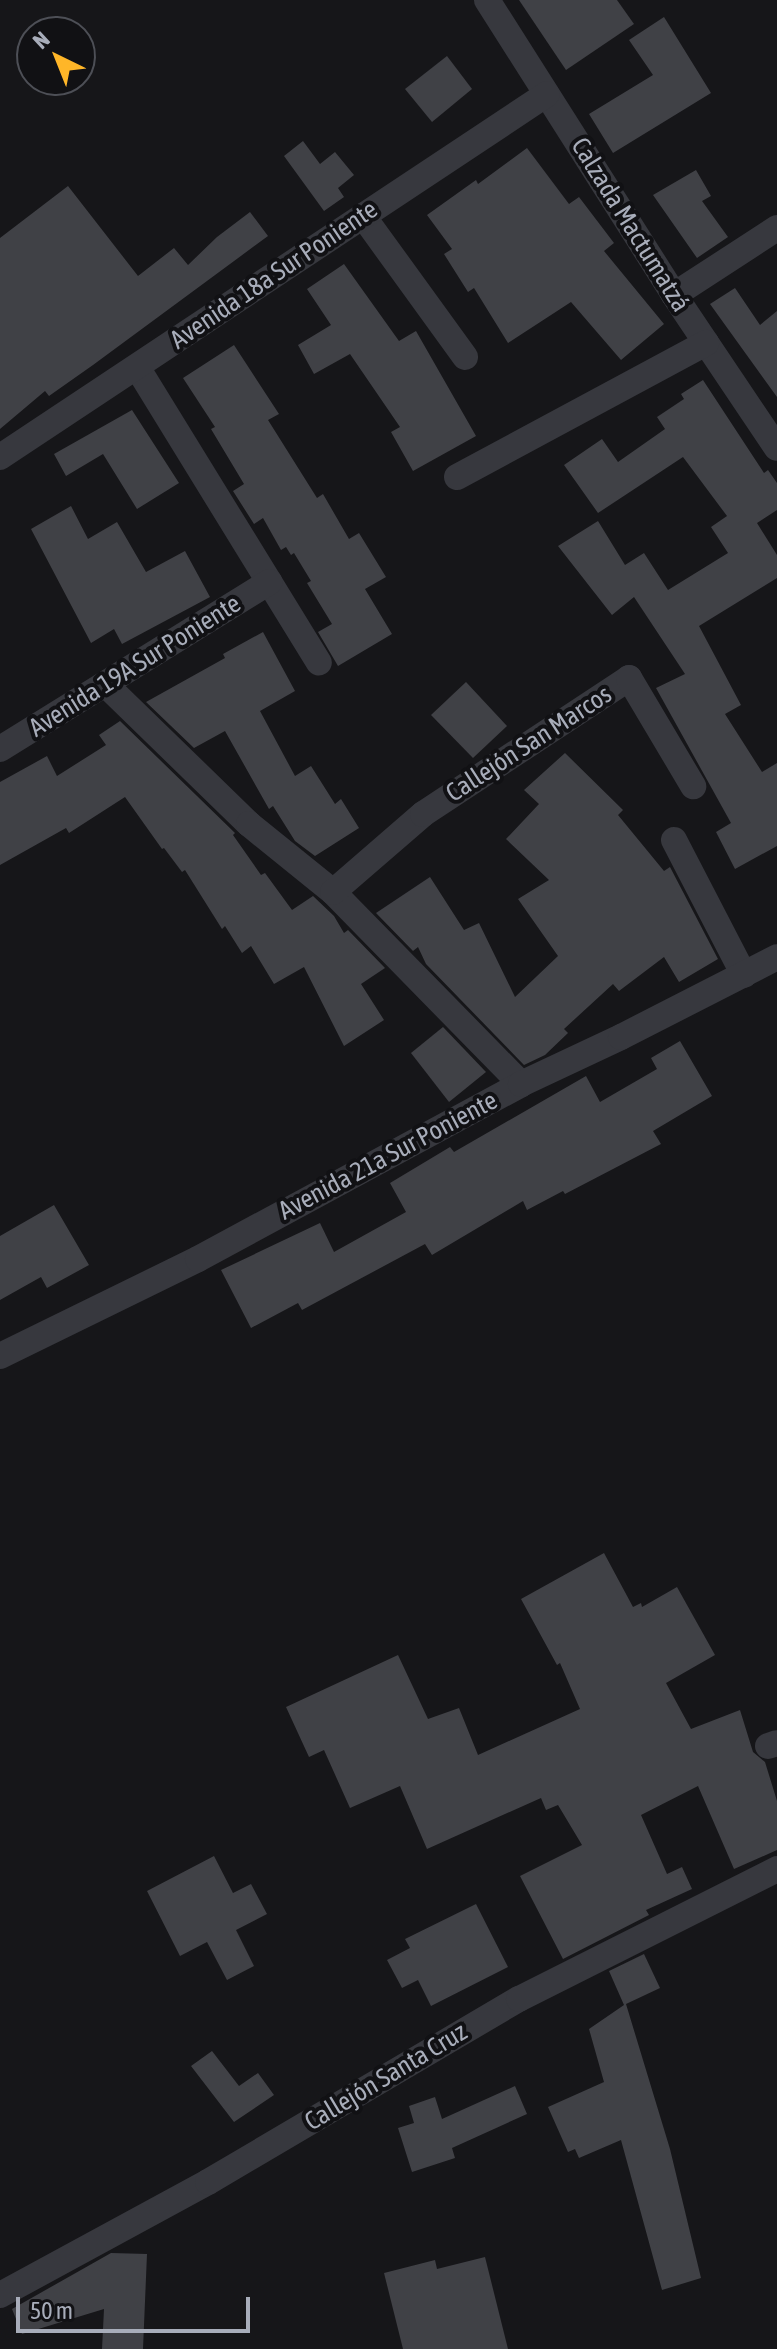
<!DOCTYPE html>
<meta charset="utf-8">
<style>
body{margin:0}
#map{position:relative;width:777px;height:2349px;overflow:hidden;background:#161619;font-family:"Asap Condensed",sans-serif}
div>[style]{position:absolute}
[style*='--x']{left:calc(var(--x)*1px);top:calc(var(--y)*1px);width:calc(var(--w)*1px);rotate:calc(var(--a)*1deg)}
.building>*{inset:0;background:#404146}
.street>*{height:26px;margin:-13px;padding:0 13px;transform-origin:13px;border-radius:13px;background:#37383e}
span{translate:-50% -50%;white-space:nowrap;text-align:center;line-height:1.15;-webkit-text-stroke:8px #111114;paint-order:stroke}
.street-label{font-size:26px;color:#a8adba}
.north{position:absolute;left:16px;top:16px;width:80px;height:80px;box-sizing:border-box;background:#111114;border:2px solid #4d4f56;border-radius:50%;rotate:317deg;font-size:22px;font-weight:700;line-height:32px;text-align:center;color:#a8adba}
.north::after{content:'';display:block;margin:auto;width:28px;height:36px;background:#ffb628;clip-path:polygon(50% 0,100% 100%,50% 72%,0 100%)}
.scale{position:absolute;left:16px;top:2297px;width:234px;height:36px;box-sizing:border-box;border:4px solid #a8adba;border-top:0;padding-left:10px;font-size:24px;line-height:28px;white-space:nowrap;color:#a8adba;-webkit-text-stroke:6px #111114;paint-order:stroke}
</style>
<div id="map">
<div class="building">
<i style="clip-path:polygon(519px 0,617px 0,634px 24px,566px 70px)"></i>
<i style="clip-path:polygon(664px 17px,711px 93px,613px 153px,589px 114px,653px 75px,629px 40px)"></i>
<i style="clip-path:polygon(447px 56px,472px 89px,432px 122px,405px 89px)"></i>
<i style="clip-path:polygon(303px 141px,320px 164px,335px 152px,354px 175px,338px 188px,344px 197px,324px 211px,284px 156px)"></i>
<i style="clip-path:polygon(527px 148px,569px 204px,579px 197px,614px 243px,604px 251px,664px 324px,621px 360px,571px 302px,508px 343px,474px 288px,468px 292px,444px 254px,452px 249px,427px 215px,476px 180px,478px 184px)"></i>
<i style="clip-path:polygon(696px 170px,711px 196px,702px 201px,728px 237px,697px 258px,653px 195px)"></i>
<i style="clip-path:polygon(68px 186px,138px 276px,174px 248px,188px 265px,217px 237px,250px 212px,268px 236px,93px 365px,49px 396px,45px 391px,0 429px,0 238px)"></i>
<i style="clip-path:polygon(344px 264px,399px 341px,416px 331px,476px 436px,413px 471px,391px 432px,400px 427px,350px 354px,314px 374px,298px 345px,331px 325px,307px 289px)"></i>
<i style="clip-path:polygon(735px 288px,760px 325px,777px 311px,777px 397px,710px 304px)"></i>
<i style="clip-path:polygon(234px 345px,279px 414px,268px 420px,317px 498px,323px 494px,349px 539px,359px 533px,386px 577px,365px 589px,392px 634px,338px 666px,318px 632px,332px 624px,307px 583px,311px 581px,294px 553px,291px 555px,286px 547px,281px 550px,263px 518px,254px 524px,233px 491px,244px 484px,211px 429px,215px 427px,183px 378px)"></i>
<i style="clip-path:polygon(703px 380px,764px 473px,768px 470px,777px 483px,777px 510px,757px 523px,777px 555px,777px 578px,699px 626px,741px 705px,725px 714px,762px 772px,777px 763px,777px 846px,735px 869px,716px 832px,731px 823px,656px 688px,685px 674px,634px 597px,612px 615px,558px 546px,598px 521px,625px 565px,644px 553px,668px 590px,728px 553px,711px 527px,727px 516px,683px 457px,598px 513px,564px 465px,602px 439px,618px 462px,665px 429px,657px 417px,684px 399px,681px 394px)"></i>
<i style="clip-path:polygon(132px 410px,179px 483px,137px 509px,103px 454px,66px 476px,54px 454px)"></i>
<i style="clip-path:polygon(71px 506px,88px 539px,117px 522px,146px 572px,185px 551px,210px 597px,122px 644px,114px 629px,91px 643px,31px 529px)"></i>
<i style="clip-path:polygon(263px 632px,295px 691px,260px 711px,295px 776px,311px 766px,335px 804px,341px 799px,359px 828px,315px 856px,295px 841px,273px 806px,269px 809px,225px 731px,194px 748px,146px 702px,225px 658px,223px 654px)"></i>
<i style="clip-path:polygon(466px 682px,507px 726px,473px 758px,431px 715px)"></i>
<i style="clip-path:polygon(120px 721px,235px 833px,233px 835px,261px 875px,265px 873px,292px 910px,313px 896px,334px 916px,344px 933px,348px 930px,385px 968px,361px 984px,384px 1020px,344px 1046px,304px 967px,274px 984px,251px 946px,242px 953px,225px 926px,222px 929px,185px 870px,182px 872px,164px 848px,162px 849px,125px 797px,69px 833px,66px 828px,0 865px,0 782px,47px 756px,57px 776px,106px 745px,99px 735px)"></i>
<i style="clip-path:polygon(565px 753px,623px 810px,618px 815px,664px 871px,670px 867px,718px 959px,679px 982px,664px 957px,619px 991px,613px 984px,564px 1029px,568px 1033px,545px 1055px,524px 1065px,426px 964px,418px 947px,413px 951px,376px 913px,430px 877px,464px 930px,479px 923px,515px 997px,558px 956px,518px 899px,549px 880px,506px 839px,539px 804px,524px 790px)"></i>
<i style="clip-path:polygon(443px 1027px,486px 1072px,449px 1102px,411px 1053px)"></i>
<i style="clip-path:polygon(680px 1041px,712px 1096px,653px 1131px,661px 1144px,565px 1194px,563px 1191px,527px 1210px,523px 1201px,432px 1255px,425px 1244px,302px 1310px,298px 1303px,251px 1328px,221px 1270px,320px 1223px,334px 1252px,406px 1212px,390px 1183px,450px 1147px,454px 1152px,586px 1076px,600px 1102px,657px 1069px,651px 1058px)"></i>
<i style="clip-path:polygon(54px 1205px,89px 1265px,47px 1288px,41px 1277px,0 1300px,0 1236px)"></i>
<i style="clip-path:polygon(604px 1553px,633px 1607px,641px 1603px,642px 1607px,677px 1587px,715px 1655px,666px 1683px,691px 1729px,740px 1710px,753px 1752px,765px 1762px,777px 1801px,777px 1850px,734px 1869px,698px 1786px,641px 1815px,667px 1874px,682px 1867px,692px 1889px,646px 1910px,649px 1915px,563px 1959px,520px 1876px,582px 1845px,558px 1805px,546px 1810px,541px 1798px,427px 1849px,400px 1786px,350px 1808px,324px 1750px,309px 1757px,286px 1707px,398px 1655px,428px 1719px,459px 1708px,478px 1755px,580px 1709px,560px 1663px,557px 1665px,521px 1599px)"></i>
<i style="clip-path:polygon(214px 1856px,233px 1893px,251px 1884px,267px 1914px,236px 1930px,254px 1966px,227px 1980px,207px 1942px,180px 1956px,147px 1891px)"></i>
<i style="clip-path:polygon(476px 1904px,508px 1967px,431px 2006px,418px 1980px,402px 1988px,387px 1960px,410px 1948px,405px 1939px)"></i>
<i style="clip-path:polygon(644px 1954px,660px 1988px,626px 2004px,670px 2149px,701px 2278px,662px 2290px,621px 2140px,579px 2158px,575px 2149px,568px 2152px,548px 2107px,604px 2082px,589px 2029px,624px 2005px,609px 1971px)"></i>
<i style="clip-path:polygon(212px 2051px,239px 2086px,258px 2073px,274px 2095px,234px 2122px,191px 2066px)"></i>
<i style="clip-path:polygon(515px 2086px,527px 2114px,452px 2148px,455px 2158px,412px 2172px,398px 2128px,414px 2123px,409px 2106px,435px 2097px,442px 2119px)"></i>
<i style="clip-path:polygon(111px 2253px,147px 2254px,143px 2349px,102px 2349px,104px 2309px,22px 2334px,12px 2309px)"></i>
<i style="clip-path:polygon(485px 2257px,508px 2349px,403px 2349px,384px 2273px,435px 2260px,437px 2269px)"></i>
</div>
<div class="street">
<i style="--x:487;--y:0;--w:349;--a:57.6"></i>
<i style="--x:674;--y:295;--w:184;--a:56.1"></i>
<i style="--x:363;--y:216;--w:174;--a:54.1"></i>
<i style="--x:674;--y:295;--w:123;--a:-33"></i>
<i style="--x:137;--y:367;--w:347;--a:58.4"></i>
<i style="--x:0;--y:457;--w:656;--a:-33.57"></i>
<i style="--x:457;--y:477;--w:283;--a:-28.3"></i>
<i style="--x:105;--y:684;--w:201;--a:44.2"></i>
<i style="--x:249;--y:824;--w:108;--a:39"></i>
<i style="--x:333;--y:892;--w:269;--a:45.6"></i>
<i style="--x:0;--y:749;--w:317;--a:-31.8"></i>
<i style="--x:674;--y:840;--w:152;--a:62.6"></i>
<i style="--x:333;--y:892;--w:119;--a:-40.9"></i>
<i style="--x:423;--y:814;--w:247;--a:-33.4"></i>
<i style="--x:629;--y:678;--w:126;--a:59.3"></i>
<i style="--x:0;--y:1356;--w:220;--a:-26.1"></i>
<i style="--x:198;--y:1259;--w:367;--a:-28.4"></i>
<i style="--x:521;--y:1084;--w:110;--a:-25.2"></i>
<i style="--x:621;--y:1037;--w:175;--a:-27.1"></i>
<i style="--x:768;--y:1746;--w:9;--a:-18"></i>
<i style="--x:0;--y:2295;--w:237;--a:-28.5"></i>
<i style="--x:208;--y:2182;--w:361;--a:-30.5"></i>
<i style="--x:519;--y:1999;--w:289;--a:-26.7"></i>
</div>
<div class="street-label">
<span style="left:630px;top:225px;rotate:58deg">Calzada Mactumatzá</span>
<span style="left:274px;top:275px;rotate:-34deg">Avenida 18a Sur Poniente</span>
<span style="left:135px;top:666px;rotate:-32deg">Avenida 19A Sur Poniente</span>
<span style="left:529px;top:744px;rotate:-33deg">Callejón San Marcos</span>
<span style="left:388px;top:1156px;rotate:-28deg">Avenida 21a Sur Poniente</span>
<span style="left:386px;top:2077px;rotate:-31deg">Callejón Santa Cruz</span>
</div>
<div class="north">N</div>
<div class="scale">50 m</div>
</div>
